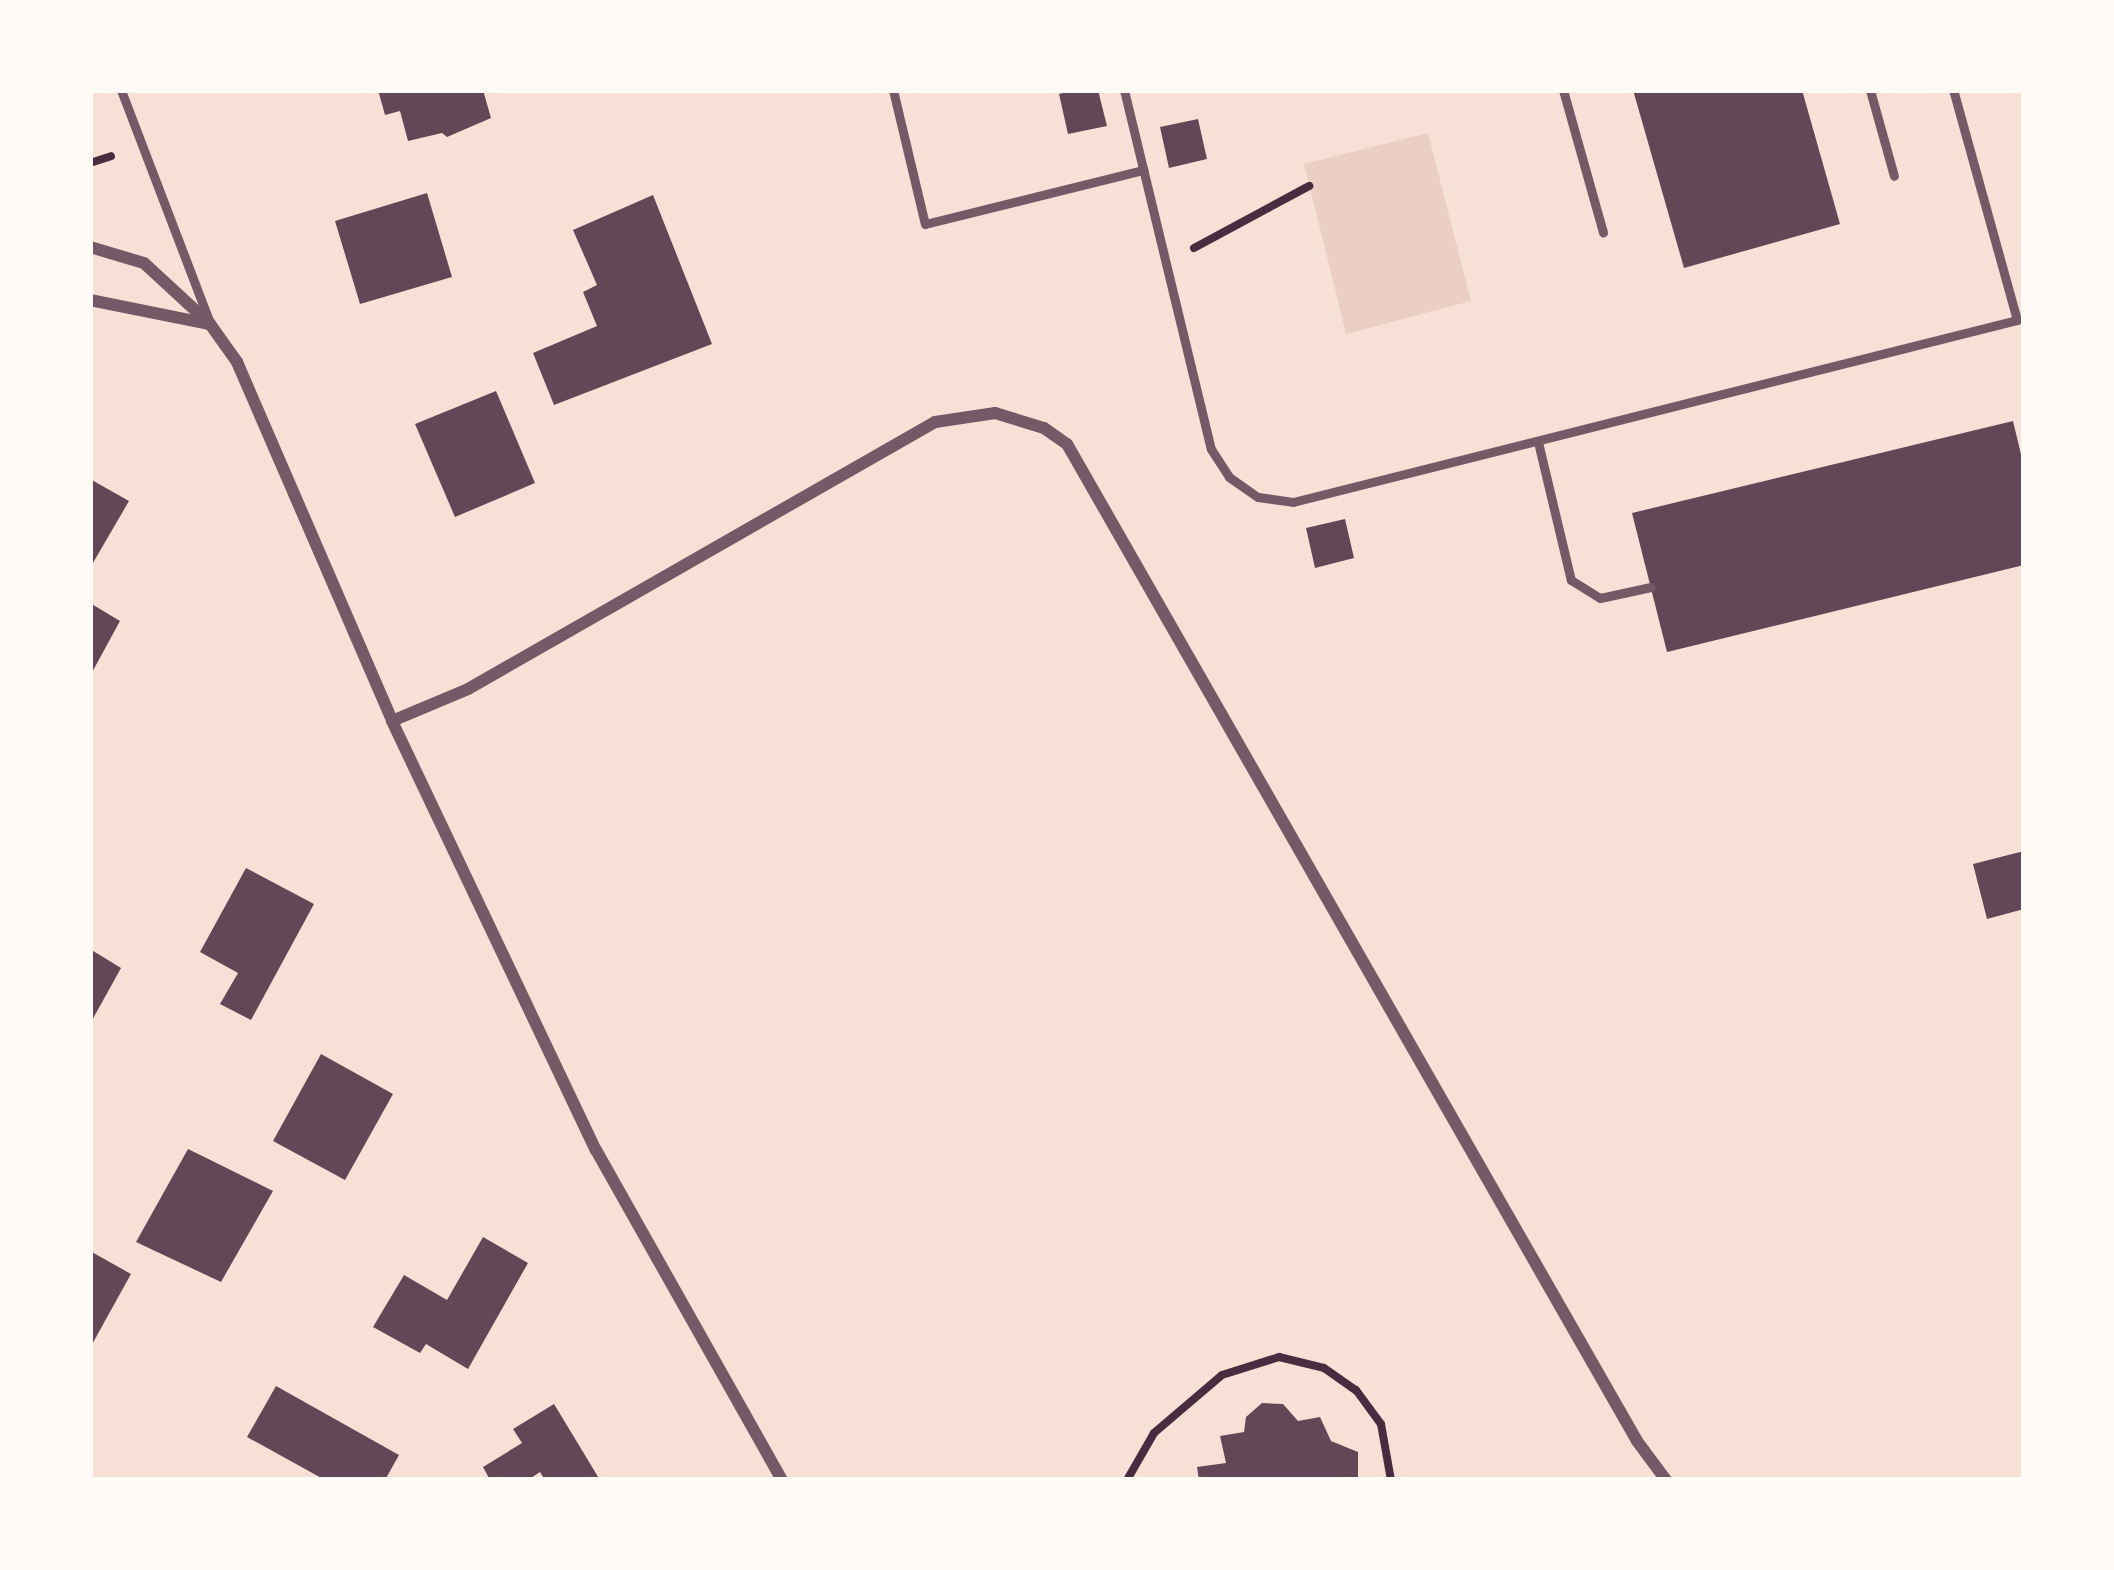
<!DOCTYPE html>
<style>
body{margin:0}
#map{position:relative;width:2114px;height:1570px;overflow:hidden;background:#f7e1d7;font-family:"Alegreya Sans",sans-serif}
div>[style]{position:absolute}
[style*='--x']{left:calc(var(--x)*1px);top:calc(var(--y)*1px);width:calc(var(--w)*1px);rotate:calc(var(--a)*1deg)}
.green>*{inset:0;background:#ebcfc5}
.building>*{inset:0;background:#644757}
.path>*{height:8px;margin:-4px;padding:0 4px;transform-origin:4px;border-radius:4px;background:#4a2c40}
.service>*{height:9px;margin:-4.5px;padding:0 4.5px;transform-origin:4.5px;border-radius:4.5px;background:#755966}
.minor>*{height:12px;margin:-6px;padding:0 6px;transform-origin:6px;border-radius:6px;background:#755966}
span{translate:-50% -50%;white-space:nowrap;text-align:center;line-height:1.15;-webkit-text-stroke:9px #fffaf5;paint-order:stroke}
.frame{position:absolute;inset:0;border:93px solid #fffaf5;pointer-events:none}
</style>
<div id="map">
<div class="green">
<i style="clip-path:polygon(1428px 133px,1471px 301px,1346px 334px,1304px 164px)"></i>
</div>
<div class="building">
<i style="clip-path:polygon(378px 90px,483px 90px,491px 118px,447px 137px,442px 133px,408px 141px,400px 111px,385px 115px)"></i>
<i style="clip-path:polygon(1075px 90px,1098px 90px,1107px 126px,1068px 134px,1059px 94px)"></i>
<i style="clip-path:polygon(1633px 90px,1802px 90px,1840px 224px,1684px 268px)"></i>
<i style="clip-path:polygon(1198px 119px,1207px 159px,1169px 168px,1160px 127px)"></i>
<i style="clip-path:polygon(427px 193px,452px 277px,360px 304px,335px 221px)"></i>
<i style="clip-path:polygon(653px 195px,712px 344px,554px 405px,533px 353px,597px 326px,583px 292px,597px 285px,573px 230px)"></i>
<i style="clip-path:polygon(496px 391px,535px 483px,455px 517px,415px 424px)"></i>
<i style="clip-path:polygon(2013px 421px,2024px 467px,2024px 565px,1667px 652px,1632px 513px)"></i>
<i style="clip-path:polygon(90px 479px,129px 501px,90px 568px)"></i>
<i style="clip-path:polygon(1345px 519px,1354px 558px,1315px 568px,1306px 528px)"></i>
<i style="clip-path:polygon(90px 603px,120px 621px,90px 676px)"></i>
<i style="clip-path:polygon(2024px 851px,2024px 909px,1987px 919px,1973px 864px)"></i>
<i style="clip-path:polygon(246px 868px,314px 904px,251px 1020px,220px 1004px,238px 973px,200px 952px)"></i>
<i style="clip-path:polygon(90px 949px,121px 968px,90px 1024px)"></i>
<i style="clip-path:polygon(321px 1054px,393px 1094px,345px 1180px,273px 1141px)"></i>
<i style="clip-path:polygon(188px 1149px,273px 1191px,221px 1282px,136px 1242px)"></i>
<i style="clip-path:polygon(483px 1237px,528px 1263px,468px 1369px,426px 1344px,420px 1353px,373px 1327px,404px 1275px,447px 1300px)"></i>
<i style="clip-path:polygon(90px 1251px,131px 1274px,90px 1348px)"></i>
<i style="clip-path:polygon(276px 1386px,399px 1455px,385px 1480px,325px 1480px,247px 1437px)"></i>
<i style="clip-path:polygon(1262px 1403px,1283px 1404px,1298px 1421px,1320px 1417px,1331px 1441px,1358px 1452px,1358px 1480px,1199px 1480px,1197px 1467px,1226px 1463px,1220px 1436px,1244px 1432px,1246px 1417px)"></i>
<i style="clip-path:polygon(554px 1404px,600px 1480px,545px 1480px,540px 1472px,528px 1480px,490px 1480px,483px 1467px,522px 1443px,513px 1429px)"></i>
</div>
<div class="path">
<i style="--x:90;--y:163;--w:22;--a:-18"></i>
<i style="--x:1194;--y:248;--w:131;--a:-28.3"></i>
<i style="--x:1127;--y:1480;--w:54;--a:-60.1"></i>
<i style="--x:1154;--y:1433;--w:89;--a:-40.5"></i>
<i style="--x:1222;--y:1375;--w:60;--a:-17.5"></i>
<i style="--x:1279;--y:1357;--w:46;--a:13.7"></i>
<i style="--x:1324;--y:1368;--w:39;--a:35"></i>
<i style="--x:1356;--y:1390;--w:42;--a:53.7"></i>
<i style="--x:1381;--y:1424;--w:57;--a:79.9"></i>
</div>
<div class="service">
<i style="--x:121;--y:90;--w:246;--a:69.1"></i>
<i style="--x:893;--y:90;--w:138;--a:76.6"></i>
<i style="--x:925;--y:224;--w:225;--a:-13.9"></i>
<i style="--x:1124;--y:90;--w:369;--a:76.4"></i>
<i style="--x:1211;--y:449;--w:33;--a:57"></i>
<i style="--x:1229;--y:477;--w:35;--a:35"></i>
<i style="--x:1258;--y:497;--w:35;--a:8"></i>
<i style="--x:1293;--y:502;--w:747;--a:-14.11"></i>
<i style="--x:2017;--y:320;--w:239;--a:-105.5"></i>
<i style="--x:1563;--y:90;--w:148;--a:74.3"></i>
<i style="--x:1870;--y:90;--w:89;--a:74.4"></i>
<i style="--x:1538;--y:442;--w:142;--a:76.6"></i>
<i style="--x:1571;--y:580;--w:34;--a:32"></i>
<i style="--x:1600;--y:598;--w:52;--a:-12.2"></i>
</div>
<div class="minor">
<i style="--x:90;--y:247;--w:56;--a:16.5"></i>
<i style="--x:144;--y:263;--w:90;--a:42.7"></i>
<i style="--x:210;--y:324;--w:47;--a:54.6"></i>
<i style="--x:237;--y:362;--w:391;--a:66.6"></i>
<i style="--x:392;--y:721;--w:475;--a:64.6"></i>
<i style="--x:596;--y:1150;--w:379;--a:60.6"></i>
<i style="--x:90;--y:300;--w:121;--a:11.4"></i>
<i style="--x:392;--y:721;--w:82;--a:-22.8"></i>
<i style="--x:468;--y:689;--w:538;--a:-29.76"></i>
<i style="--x:935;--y:422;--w:61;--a:-8.5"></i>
<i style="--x:995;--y:413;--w:51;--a:17"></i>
<i style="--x:1044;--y:428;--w:28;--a:35"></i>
<i style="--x:1067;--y:444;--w:1148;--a:60.24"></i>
<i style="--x:1637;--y:1441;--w:49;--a:53.4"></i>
</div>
<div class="frame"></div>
</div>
